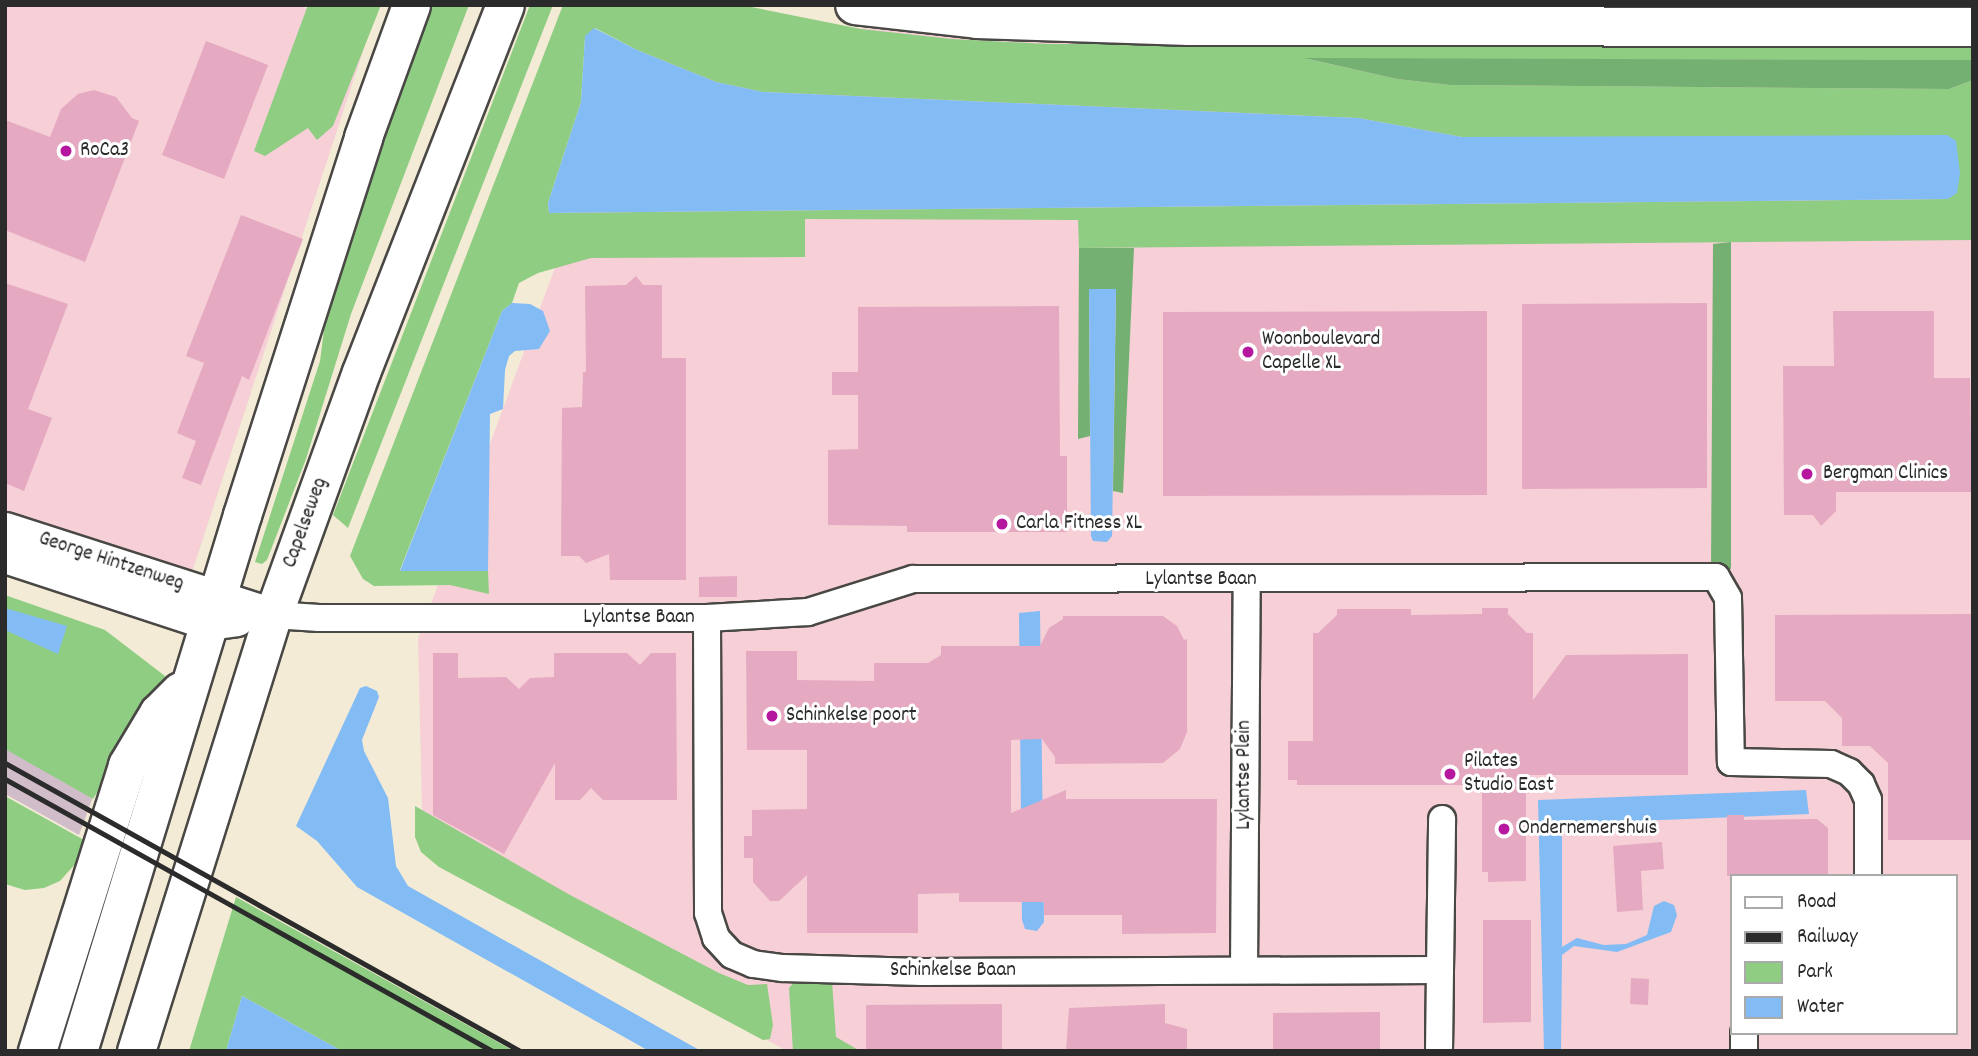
<!DOCTYPE html>
<style>
body{margin:0}
#map{position:relative;width:1978px;height:1056px;overflow:hidden;background:#f3ebd6;font-family:Dekko,sans-serif}
div>[style]{position:absolute}
[style*='--x']{left:calc(var(--x)*1px);top:calc(var(--y)*1px);width:calc(var(--w)*1px);rotate:calc(var(--a)*1deg)}
.built>*{inset:0;background:#f6cfd7}
.industrial>*{inset:0;background:#d1bdc9}
.green>*{inset:0;background:#8fcd83}
.forest>*{inset:0;background:#73b071}
.water>*{inset:0;background:#83bcf4}
.building>*{inset:0;background:#e5aac1}
.roads{filter:drop-shadow(2px 0 #494845) drop-shadow(-2px 0 #494845) drop-shadow(0 2px #494845) drop-shadow(0 -2px #494845)}
.minor>*{height:26px;margin:-13px;padding:0 13px;transform-origin:13px;border-radius:13px;background:#fff}
.tertiary>*{height:33px;margin:-16.5px;padding:0 16.5px;transform-origin:16.5px;border-radius:16.5px;background:#fff}
.secondary>*{height:37px;margin:-18.5px;padding:0 18.5px;transform-origin:18.5px;border-radius:18.5px;background:#fff}
.motorway>*{height:38px;margin:-19px;padding:0 19px;transform-origin:19px;border-radius:19px;background:#fff}
.rail>*{height:5px;margin:-2.5px;padding:0 2.5px;transform-origin:2.5px;border-radius:2.5px;background:#2b2b2b}
.dots>*{width:19px;height:19px;translate:-50% -50%;box-sizing:border-box;border:4px solid #fff;border-radius:50%}
span{translate:-50% -50%;white-space:nowrap;text-align:center;line-height:1.15;-webkit-text-stroke:6px #fff;paint-order:stroke}
.poi-label{font-size:21px;color:#2b2b2b}
.left{translate:0 -50%;text-align:left}
.street-label{font-size:21px;color:#2b2b2b}
.frame{position:absolute;inset:0;border:7px solid #2b2b2b;pointer-events:none}
.legend{position:absolute;left:1730px;top:874px;width:228px;height:161px;box-sizing:border-box;background:#fff;border:2px solid #aaa;margin:0;padding:9px 12px;list-style:none;font-size:21px;color:#2b2b2b}
.legend li{display:flex;align-items:center;gap:14px;height:35px}
.legend b{width:35px;border:2px solid #aaa}
</style>
<div id="map">
<div class="built">
<i style="clip-path:polygon(5px 5px,298px 5px,368px 36px,190px 578px,5px 518px)"></i>
<i style="clip-path:polygon(evenodd,646px 21px,1973px 66px,1973px 1051px,787px 1051px,423px 849px,418px 639px,646px 21px,1731px 876px,1955px 876px,1955px 1033px,1731px 1033px,1731px 876px)"></i>
</div>
<div class="industrial">
<i style="clip-path:polygon(5px 748px,93px 797px,79px 835px,5px 794px)"></i>
</div>
<div class="green">
<i style="clip-path:polygon(308px 5px,381px 5px,333px 126px,317px 140px,308px 128px,265px 156px,254px 151px)"></i>
<i style="clip-path:polygon(423px 5px,469px 5px,351px 314px,306px 459px,267px 560px,262px 564px,255px 562px,320px 361px,326px 315px,360px 219px,364px 189px)"></i>
<i style="clip-path:polygon(530px 5px,553px 5px,348px 528px,333px 515px)"></i>
<i style="clip-path:polygon(evenodd,563px 5px,741px 5px,861px 29px,952px 39px,1048px 44px,1973px 44px,1973px 60px,1308px 59px,1397px 79px,1450px 85px,1949px 89px,1973px 80px,1973px 240px,1079px 248px,1078px 220px,805px 219px,805px 257px,591px 258px,538px 273px,519px 283px,512px 303px,502px 311px,400px 570px,488px 571px,489px 594px,450px 585px,374px 586px,363px 579px,350px 556px,563px 5px,595px 28px,637px 50px,716px 82px,763px 92px,1358px 118px,1462px 137px,1948px 199px,549px 213px,548px 203px,581px 102px,585px 37px,595px 28px)"></i>
<i style="clip-path:polygon(5px 595px,105px 630px,165px 676px,138px 728px,93px 799px,5px 749px)"></i>
<i style="clip-path:polygon(5px 796px,84px 840px,77px 862px,60px 881px,44px 888px,25px 890px,5px 884px)"></i>
<i style="clip-path:polygon(415px 806px,570px 895px,719px 973px,748px 985px,767px 984px,773px 1025px,770px 1039px,763px 1040px,439px 867px,421px 852px,415px 837px)"></i>
<i style="clip-path:polygon(236px 897px,514px 1051px,342px 1051px,242px 996px,226px 1051px,189px 1051px)"></i>
<i style="clip-path:polygon(795px 981px,832px 981px,836px 1037px,860px 1051px,793px 1051px,789px 988px)"></i>
</div>
<div class="forest">
<i style="clip-path:polygon(1304px 58px,1973px 60px,1973px 80px,1949px 89px,1450px 85px,1397px 79px)"></i>
<i style="clip-path:polygon(1731px 242px,1731px 569px,1711px 569px,1713px 244px)"></i>
<i style="clip-path:polygon(1079px 248px,1134px 248px,1123px 493px,1113px 491px,1116px 289px,1089px 289px,1090px 436px,1078px 439px)"></i>
</div>
<div class="water">
<i style="clip-path:polygon(594px 28px,637px 50px,716px 82px,763px 92px,1358px 118px,1462px 137px,1947px 135px,1956px 141px,1960px 173px,1957px 193px,1948px 199px,549px 213px,548px 203px,581px 102px,585px 36px)"></i>
<i style="clip-path:polygon(1089px 289px,1116px 289px,1112px 536px,1107px 542px,1093px 541px,1091px 536px)"></i>
<i style="clip-path:polygon(512px 303px,530px 304px,543px 311px,550px 331px,539px 349px,515px 351px,509px 356px,505px 370px,503px 409px,490px 414px,488px 571px,400px 571px,502px 311px)"></i>
<i style="clip-path:polygon(5px 608px,67px 626px,58px 654px,5px 630px)"></i>
<i style="clip-path:polygon(1040px 611px,1044px 922px,1037px 931px,1025px 929px,1022px 920px,1019px 613px)"></i>
<i style="clip-path:polygon(366px 686px,377px 691px,379px 697px,362px 740px,364px 751px,388px 798px,396px 866px,408px 886px,701px 1051px,649px 1051px,357px 887px,317px 841px,296px 826px,360px 688px)"></i>
<i style="clip-path:polygon(1806px 790px,1809px 814px,1562px 824px,1562px 947px,1577px 938px,1604px 945px,1626px 944px,1647px 935px,1654px 906px,1664px 901px,1674px 905px,1677px 915px,1671px 932px,1617px 952px,1574px 946px,1562px 955px,1561px 1051px,1544px 1051px,1538px 800px)"></i>
<i style="clip-path:polygon(242px 996px,342px 1051px,226px 1051px)"></i>
</div>
<div class="building">
<i style="clip-path:polygon(206px 41px,268px 65px,224px 179px,162px 155px)"></i>
<i style="clip-path:polygon(94px 90px,116px 97px,132px 118px,139px 121px,85px 262px,5px 230px,5px 120px,50px 137px,61px 109px,78px 94px)"></i>
<i style="clip-path:polygon(241px 215px,303px 239px,249px 380px,242px 376px,201px 485px,182px 478px,196px 441px,177px 433px,204px 363px,186px 356px)"></i>
<i style="clip-path:polygon(636px 276px,643px 285px,662px 285px,662px 358px,686px 358px,686px 580px,610px 580px,609px 554px,586px 563px,579px 556px,561px 556px,562px 408px,582px 407px,583px 372px,586px 372px,585px 286px,626px 285px)"></i>
<i style="clip-path:polygon(5px 283px,68px 304px,28px 409px,52px 418px,24px 491px,5px 483px)"></i>
<i style="clip-path:polygon(1707px 303px,1707px 488px,1522px 489px,1522px 304px)"></i>
<i style="clip-path:polygon(1059px 306px,1060px 456px,1067px 456px,1067px 532px,907px 532px,907px 526px,828px 525px,828px 450px,858px 449px,858px 395px,832px 395px,832px 372px,858px 372px,858px 307px)"></i>
<i style="clip-path:polygon(1487px 311px,1487px 495px,1163px 496px,1163px 312px)"></i>
<i style="clip-path:polygon(1833px 311px,1934px 311px,1934px 378px,1970px 378px,1972px 492px,1836px 492px,1836px 511px,1821px 526px,1813px 515px,1784px 515px,1783px 366px,1834px 366px)"></i>
<i style="clip-path:polygon(737px 576px,737px 597px,699px 597px,699px 577px)"></i>
<i style="clip-path:polygon(1482px 608px,1508px 608px,1508px 614px,1527px 633px,1533px 633px,1533px 700px,1566px 655px,1688px 654px,1688px 775px,1526px 775px,1526px 881px,1488px 882px,1488px 872px,1482px 872px,1482px 785px,1297px 785px,1297px 780px,1288px 780px,1288px 741px,1313px 741px,1313px 633px,1318px 633px,1337px 615px,1337px 609px,1411px 609px,1411px 615px,1482px 614px)"></i>
<i style="clip-path:polygon(1973px 614px,1973px 840px,1888px 840px,1888px 763px,1870px 746px,1842px 746px,1842px 718px,1825px 701px,1775px 701px,1775px 615px)"></i>
<i style="clip-path:polygon(1063px 616px,1163px 616px,1177px 626px,1184px 640px,1187px 639px,1187px 732px,1180px 749px,1163px 763px,1055px 764px,1055px 757px,1042px 739px,1011px 740px,1011px 813px,1066px 790px,1066px 799px,1217px 799px,1216px 933px,1122px 934px,1122px 915px,1044px 915px,1044px 902px,959px 902px,959px 893px,918px 894px,918px 933px,807px 933px,807px 875px,779px 901px,770px 901px,753px 882px,753px 858px,744px 858px,744px 836px,752px 836px,752px 810px,807px 809px,807px 750px,747px 750px,746px 651px,797px 651px,797px 680px,874px 681px,874px 663px,928px 663px,941px 655px,941px 646px,1040px 646px,1049px 628px,1063px 619px)"></i>
<i style="clip-path:polygon(433px 653px,458px 653px,458px 678px,506px 677px,519px 689px,530px 678px,554px 677px,554px 653px,627px 653px,640px 665px,651px 653px,676px 653px,677px 800px,603px 800px,591px 788px,580px 800px,555px 800px,555px 763px,504px 854px,433px 815px)"></i>
<i style="clip-path:polygon(1727px 815px,1744px 815px,1744px 820px,1817px 819px,1828px 828px,1828px 876px,1727px 876px)"></i>
<i style="clip-path:polygon(1662px 842px,1664px 869px,1641px 871px,1643px 910px,1617px 912px,1613px 846px)"></i>
<i style="clip-path:polygon(1483px 920px,1531px 920px,1531px 1022px,1483px 1023px)"></i>
<i style="clip-path:polygon(1631px 978px,1649px 979px,1648px 1005px,1630px 1004px)"></i>
<i style="clip-path:polygon(1002px 1004px,1002px 1051px,866px 1051px,866px 1005px)"></i>
<i style="clip-path:polygon(1165px 1004px,1165px 1023px,1187px 1029px,1187px 1051px,1066px 1051px,1069px 1008px)"></i>
<i style="clip-path:polygon(1380px 1012px,1380px 1051px,1273px 1051px,1273px 1013px)"></i>
</div>
<div class="roads">
<div class="minor">
<i style="--x:273;--y:615;--w:46;--a:3.7"></i>
<i style="--x:319;--y:618;--w:388;--a:0"></i>
<i style="--x:707;--y:618;--w:101;--a:-3.4"></i>
<i style="--x:808;--y:612;--w:110;--a:-17.4"></i>
<i style="--x:913;--y:579;--w:803;--a:-0.14"></i>
<i style="--x:1716;--y:577;--w:24;--a:60"></i>
<i style="--x:1728;--y:598;--w:164;--a:89"></i>
<i style="--x:1731;--y:762;--w:100;--a:1.1"></i>
<i style="--x:1831;--y:764;--w:20;--a:24"></i>
<i style="--x:1849;--y:772;--w:17;--a:45"></i>
<i style="--x:1861;--y:784;--w:17;--a:66"></i>
<i style="--x:1868;--y:800;--w:76;--a:90"></i>
<i style="--x:707;--y:618;--w:295;--a:89.8"></i>
<i style="--x:708;--y:913;--w:26;--a:72"></i>
<i style="--x:716;--y:938;--w:23;--a:47"></i>
<i style="--x:732;--y:955;--w:23;--a:23"></i>
<i style="--x:753;--y:964;--w:30;--a:8"></i>
<i style="--x:783;--y:968;--w:139;--a:1.6"></i>
<i style="--x:922;--y:972;--w:518;--a:-0.22"></i>
<i style="--x:1440;--y:970;--w:81;--a:90.7"></i>
<i style="--x:1244;--y:970;--w:390;--a:-89.6"></i>
<i style="--x:1440;--y:970;--w:151;--a:-89.2"></i>
<i style="--x:1744;--y:1051;--w:18;--a:-90"></i>
</div>
<div class="tertiary">
<i style="--x:5;--y:529;--w:281;--a:17.8"></i>
<i style="--x:5;--y:556;--w:215;--a:18.2"></i>
<i style="--x:209;--y:623;--w:28;--a:-8"></i>
</div>
<div class="secondary">
<i style="--x:37;--y:1051;--w:300;--a:-72.5"></i>
<i style="--x:127;--y:765;--w:61;--a:-59.2"></i>
<i style="--x:158;--y:713;--w:31;--a:-45"></i>
<i style="--x:78;--y:1051;--w:561;--a:-72.99"></i>
<i style="--x:242;--y:515;--w:397;--a:-72.2"></i>
<i style="--x:363;--y:137;--w:140;--a:-70"></i>
<i style="--x:136;--y:1051;--w:457;--a:-72.6"></i>
<i style="--x:273;--y:615;--w:258;--a:-70.1"></i>
<i style="--x:361;--y:372;--w:394;--a:-68.6"></i>
</div>
<div class="motorway">
<i style="--x:855;--y:5;--w:123;--a:6.5"></i>
<i style="--x:977;--y:19;--w:212;--a:1.9"></i>
<i style="--x:1189;--y:26;--w:784;--a:0.07"></i>
</div>
</div>
<div class="rail">
<i style="--x:5;--y:763;--w:590;--a:29.21"></i>
<i style="--x:5;--y:779;--w:558;--a:29.18"></i>
</div>
<div class="dots">
<i style="left:66px;top:151px;background:#b5179e"></i>
<i style="left:1248px;top:352px;background:#b5179e"></i>
<i style="left:1807px;top:474px;background:#b5179e"></i>
<i style="left:1002px;top:524px;background:#b5179e"></i>
<i style="left:772px;top:716px;background:#b5179e"></i>
<i style="left:1450px;top:774px;background:#b5179e"></i>
<i style="left:1504px;top:829px;background:#b5179e"></i>
</div>
<div class="poi-label">
<span class="left" style="left:80px;top:151px">RoCa3</span>
<span class="left" style="left:1262px;top:352px">Woonboulevard<br>Capelle XL</span>
<span class="left" style="left:1823px;top:474px">Bergman Clinics</span>
<span class="left" style="left:1016px;top:524px">Carla Fitness XL</span>
<span class="left" style="left:786px;top:716px">Schinkelse poort</span>
<span class="left" style="left:1464px;top:774px">Pilates<br>Studio East</span>
<span class="left" style="left:1518px;top:829px">Ondernemershuis</span>
</div>
<div class="street-label">
<span style="left:306px;top:523px;rotate:-70deg">Capelseweg</span>
<span style="left:111px;top:562px;rotate:18deg">George Hintzenweg</span>
<span style="left:1201px;top:580px">Lylantse Baan</span>
<span style="left:639px;top:618px">Lylantse Baan</span>
<span style="left:1245px;top:775px;rotate:-90deg">Lylantse Plein</span>
<span style="left:953px;top:971px">Schinkelse Baan</span>
</div>
<div class="frame"></div>
<ul class="legend">
<li><b style="height:9px;background:#fff"></b>Road</li>
<li><b style="height:9px;background:#2b2b2b"></b>Railway</li>
<li><b style="height:19px;background:#8fcd83"></b>Park</li>
<li><b style="height:19px;background:#83bcf4"></b>Water</li>
</ul>
</div>
